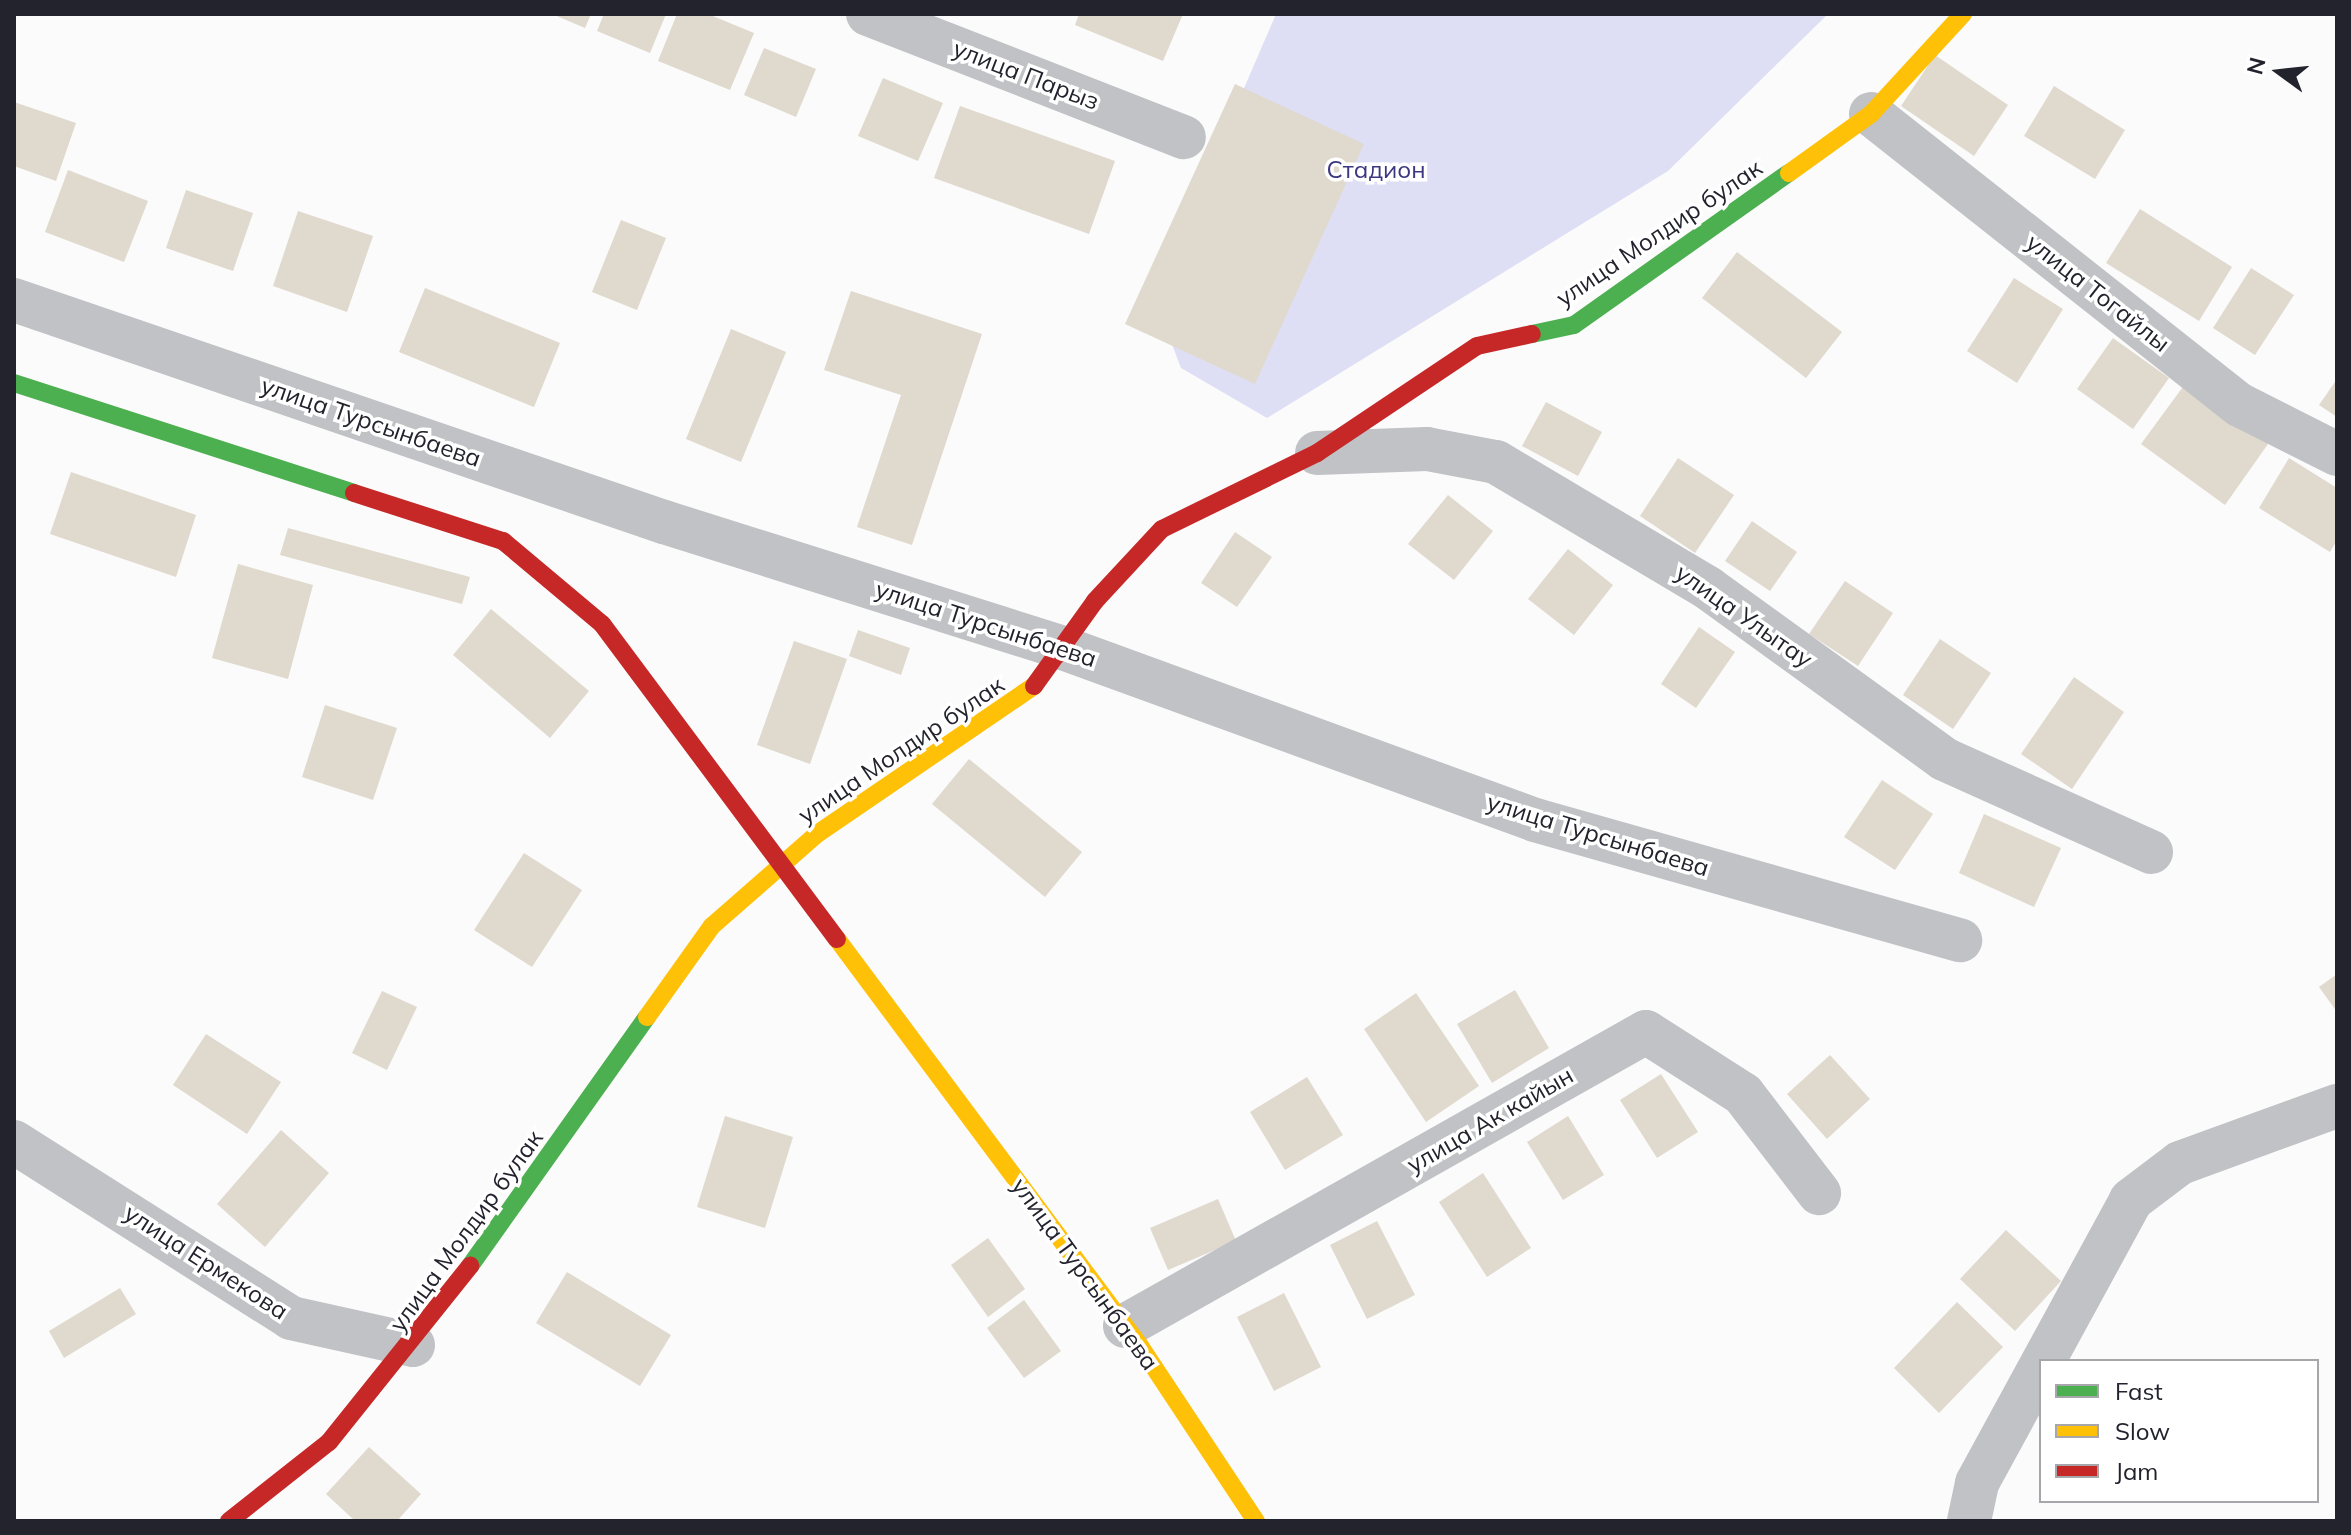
<!DOCTYPE html>
<meta charset="utf-8">
<style>
body{margin:0}
#map{position:relative;width:2351px;height:1535px;overflow:hidden;background:#fbfbfb;font-family:Mulish,sans-serif}
div>[style]{position:absolute}
[style*='--x']{left:calc(var(--x)*1px);top:calc(var(--y)*1px);width:calc(var(--w)*1px);rotate:calc(var(--a)*1deg)}
.green>*{inset:0;background:#dedff5}
.building>*{inset:0;background:#e0d9cd}
.street>*{height:44px;margin:-22px;padding:0 22px;transform-origin:22px;border-radius:22px;background:#c1c2c5}
.fast>*{height:18px;margin:-9px;padding:0 9px;transform-origin:9px;border-radius:9px;background:#4caf50}
.slow>*{height:18px;margin:-9px;padding:0 9px;transform-origin:9px;border-radius:9px;background:#ffc107}
.jam>*{height:18px;margin:-9px;padding:0 9px;transform-origin:9px;border-radius:9px;background:#c62828}
span{translate:-50% -50%;white-space:nowrap;text-align:center;line-height:1.15;-webkit-text-stroke:7px #fff;paint-order:stroke}
.street-label{font-size:24px;color:#23232e}
.park-label{font-size:24px;color:#3d3781}
.frame{position:absolute;inset:0;border:16px solid #23232e;pointer-events:none}
.legend{position:absolute;left:2039px;top:1359px;width:280px;height:144px;box-sizing:border-box;background:#fff;border:2px solid #a7a7ab;margin:0;padding:10px 14px;list-style:none;font-size:24px;color:#23232e}
.legend li{display:flex;align-items:center;gap:16px;height:40px}
.legend b{width:40px;border:2px solid #a7a7ab}
.north{position:absolute;left:2239px;top:32px;width:80px;height:80px;-webkit-text-stroke:6px #fff;paint-order:stroke;rotate:285deg;font-size:22px;font-weight:700;line-height:32px;text-align:center;color:#23232e}
.north::after{content:'';display:block;margin:auto;width:28px;height:36px;background:#23232e;clip-path:polygon(50% 0,100% 100%,50% 72%,0 100%)}
</style>
<div id="map">
<div class="green">
<i style="clip-path:polygon(1276px 14px,1828px 14px,1668px 171px,1267px 418px,1181px 368px,1154px 297px)"></i>
</div>
<div class="building">
<i style="clip-path:polygon(552px 14px,591px 14px,585px 28px)"></i>
<i style="clip-path:polygon(604px 14px,666px 14px,650px 53px,597px 31px)"></i>
<i style="clip-path:polygon(677px 14px,708px 14px,754px 33px,730px 90px,658px 61px)"></i>
<i style="clip-path:polygon(1079px 14px,1183px 14px,1163px 61px,1075px 25px)"></i>
<i style="clip-path:polygon(764px 48px,816px 69px,796px 117px,744px 95px)"></i>
<i style="clip-path:polygon(1935px 55px,2008px 105px,1974px 156px,1901px 106px)"></i>
<i style="clip-path:polygon(883px 78px,943px 103px,918px 161px,858px 136px)"></i>
<i style="clip-path:polygon(1235px 84px,1364px 144px,1255px 384px,1125px 324px)"></i>
<i style="clip-path:polygon(2054px 86px,2125px 130px,2095px 179px,2024px 136px)"></i>
<i style="clip-path:polygon(14px 102px,76px 123px,56px 181px,14px 166px)"></i>
<i style="clip-path:polygon(960px 106px,1115px 161px,1089px 234px,934px 178px)"></i>
<i style="clip-path:polygon(68px 170px,148px 201px,124px 262px,45px 232px)"></i>
<i style="clip-path:polygon(186px 190px,253px 213px,233px 271px,166px 248px)"></i>
<i style="clip-path:polygon(2140px 209px,2232px 267px,2199px 321px,2106px 263px)"></i>
<i style="clip-path:polygon(298px 211px,373px 236px,347px 312px,273px 286px)"></i>
<i style="clip-path:polygon(621px 220px,666px 238px,637px 310px,592px 292px)"></i>
<i style="clip-path:polygon(1737px 252px,1842px 332px,1806px 378px,1702px 298px)"></i>
<i style="clip-path:polygon(2251px 268px,2294px 295px,2255px 355px,2213px 328px)"></i>
<i style="clip-path:polygon(2014px 278px,2063px 309px,2017px 383px,1967px 351px)"></i>
<i style="clip-path:polygon(425px 288px,560px 343px,534px 407px,399px 352px)"></i>
<i style="clip-path:polygon(851px 291px,982px 334px,912px 545px,857px 527px,901px 395px,824px 370px)"></i>
<i style="clip-path:polygon(731px 329px,786px 352px,741px 462px,686px 439px)"></i>
<i style="clip-path:polygon(2113px 338px,2169px 378px,2133px 429px,2077px 389px)"></i>
<i style="clip-path:polygon(2337px 379px,2337px 417px,2319px 405px)"></i>
<i style="clip-path:polygon(2185px 384px,2268px 444px,2225px 505px,2141px 444px)"></i>
<i style="clip-path:polygon(1546px 402px,1602px 432px,1578px 476px,1522px 446px)"></i>
<i style="clip-path:polygon(1678px 458px,1734px 495px,1695px 553px,1640px 516px)"></i>
<i style="clip-path:polygon(2289px 458px,2337px 488px,2337px 540px,2330px 552px,2259px 508px)"></i>
<i style="clip-path:polygon(71px 472px,196px 515px,176px 577px,50px 534px)"></i>
<i style="clip-path:polygon(1448px 495px,1493px 531px,1454px 580px,1408px 544px)"></i>
<i style="clip-path:polygon(1752px 521px,1797px 552px,1770px 591px,1725px 561px)"></i>
<i style="clip-path:polygon(288px 528px,470px 577px,462px 604px,280px 555px)"></i>
<i style="clip-path:polygon(1235px 532px,1272px 557px,1237px 607px,1201px 583px)"></i>
<i style="clip-path:polygon(1568px 549px,1613px 585px,1574px 635px,1528px 599px)"></i>
<i style="clip-path:polygon(238px 564px,313px 585px,288px 679px,212px 658px)"></i>
<i style="clip-path:polygon(1845px 581px,1893px 613px,1858px 666px,1809px 634px)"></i>
<i style="clip-path:polygon(491px 609px,589px 691px,550px 738px,453px 655px)"></i>
<i style="clip-path:polygon(1699px 627px,1735px 652px,1696px 708px,1661px 684px)"></i>
<i style="clip-path:polygon(858px 630px,910px 648px,901px 675px,849px 656px)"></i>
<i style="clip-path:polygon(1940px 639px,1991px 673px,1953px 729px,1903px 695px)"></i>
<i style="clip-path:polygon(794px 641px,847px 659px,810px 764px,757px 745px)"></i>
<i style="clip-path:polygon(2074px 677px,2124px 712px,2072px 789px,2021px 754px)"></i>
<i style="clip-path:polygon(325px 705px,397px 728px,373px 800px,302px 777px)"></i>
<i style="clip-path:polygon(969px 759px,1082px 852px,1045px 897px,932px 804px)"></i>
<i style="clip-path:polygon(1882px 780px,1933px 814px,1895px 870px,1844px 837px)"></i>
<i style="clip-path:polygon(1984px 814px,2061px 848px,2034px 907px,1959px 873px)"></i>
<i style="clip-path:polygon(524px 853px,582px 890px,532px 967px,474px 930px)"></i>
<i style="clip-path:polygon(2337px 974px,2337px 1012px,2319px 987px)"></i>
<i style="clip-path:polygon(1515px 990px,1549px 1048px,1492px 1083px,1457px 1024px)"></i>
<i style="clip-path:polygon(382px 991px,417px 1007px,387px 1070px,352px 1053px)"></i>
<i style="clip-path:polygon(1416px 993px,1479px 1086px,1426px 1122px,1364px 1029px)"></i>
<i style="clip-path:polygon(206px 1034px,281px 1082px,247px 1134px,173px 1085px)"></i>
<i style="clip-path:polygon(1830px 1055px,1870px 1099px,1827px 1139px,1787px 1094px)"></i>
<i style="clip-path:polygon(1661px 1074px,1698px 1132px,1657px 1158px,1620px 1100px)"></i>
<i style="clip-path:polygon(1307px 1077px,1343px 1135px,1285px 1170px,1250px 1112px)"></i>
<i style="clip-path:polygon(725px 1116px,793px 1137px,765px 1228px,697px 1207px)"></i>
<i style="clip-path:polygon(1568px 1116px,1604px 1175px,1563px 1200px,1527px 1142px)"></i>
<i style="clip-path:polygon(281px 1130px,329px 1173px,265px 1247px,217px 1204px)"></i>
<i style="clip-path:polygon(1483px 1173px,1531px 1248px,1487px 1277px,1439px 1202px)"></i>
<i style="clip-path:polygon(1218px 1199px,1236px 1241px,1168px 1270px,1150px 1228px)"></i>
<i style="clip-path:polygon(1377px 1221px,1415px 1295px,1367px 1319px,1330px 1245px)"></i>
<i style="clip-path:polygon(2006px 1230px,2061px 1281px,2015px 1331px,1960px 1279px)"></i>
<i style="clip-path:polygon(988px 1238px,1025px 1289px,988px 1317px,951px 1265px)"></i>
<i style="clip-path:polygon(567px 1272px,671px 1335px,640px 1386px,536px 1323px)"></i>
<i style="clip-path:polygon(120px 1288px,136px 1314px,64px 1358px,49px 1331px)"></i>
<i style="clip-path:polygon(1284px 1293px,1321px 1367px,1274px 1391px,1237px 1317px)"></i>
<i style="clip-path:polygon(1024px 1300px,1061px 1351px,1024px 1378px,987px 1328px)"></i>
<i style="clip-path:polygon(1957px 1302px,2003px 1347px,1939px 1413px,1894px 1368px)"></i>
<i style="clip-path:polygon(369px 1447px,421px 1494px,397px 1521px,355px 1521px,326px 1494px)"></i>
</div>
<div class="street">
<i style="--x:868;--y:14;--w:339;--a:21.3"></i>
<i style="--x:1871;--y:114;--w:470;--a:38.3"></i>
<i style="--x:2240;--y:405;--w:109;--a:26.8"></i>
<i style="--x:14;--y:300;--w:687;--a:18.86"></i>
<i style="--x:664;--y:522;--w:418;--a:17.5"></i>
<i style="--x:1063;--y:648;--w:502;--a:20.02"></i>
<i style="--x:1535;--y:820;--w:442;--a:15.8"></i>
<i style="--x:1317;--y:453;--w:110;--a:-2.1"></i>
<i style="--x:1427;--y:449;--w:70;--a:10.7"></i>
<i style="--x:1496;--y:462;--w:247;--a:30.7"></i>
<i style="--x:1708;--y:588;--w:291;--a:35.9"></i>
<i style="--x:1944;--y:759;--w:227;--a:24.2"></i>
<i style="--x:14;--y:1142;--w:328;--a:32.4"></i>
<i style="--x:291;--y:1318;--w:125;--a:12.5"></i>
<i style="--x:1125;--y:1326;--w:598;--a:-29.44"></i>
<i style="--x:1646;--y:1032;--w:115;--a:32.6"></i>
<i style="--x:1743;--y:1094;--w:125;--a:52.5"></i>
<i style="--x:1969;--y:1521;--w:39;--a:-78"></i>
<i style="--x:1977;--y:1483;--w:322;--a:-61.4"></i>
<i style="--x:2131;--y:1200;--w:61;--a:-37.1"></i>
<i style="--x:2180;--y:1163;--w:167;--a:-20"></i>
</div>
<div class="fast">
<i style="--x:1532;--y:334;--w:43;--a:-12.1"></i>
<i style="--x:1574;--y:325;--w:263;--a:-35.3"></i>
<i style="--x:14;--y:383;--w:357;--a:17.9"></i>
<i style="--x:470;--y:1266;--w:305;--a:-54.6"></i>
</div>
<div class="slow">
<i style="--x:1789;--y:173;--w:101;--a:-35.7"></i>
<i style="--x:1871;--y:114;--w:136;--a:-47.4"></i>
<i style="--x:837;--y:939;--w:507;--a:53.33"></i>
<i style="--x:1140;--y:1346;--w:210;--a:56.5"></i>
<i style="--x:647;--y:1017;--w:112;--a:-54.5"></i>
<i style="--x:712;--y:926;--w:140;--a:-41.2"></i>
<i style="--x:817;--y:834;--w:263;--a:-34.3"></i>
</div>
<div class="jam">
<i style="--x:354;--y:493;--w:157;--a:17.9"></i>
<i style="--x:503;--y:541;--w:129;--a:40"></i>
<i style="--x:602;--y:624;--w:393;--a:53.3"></i>
<i style="--x:1034;--y:686;--w:105;--a:-54.3"></i>
<i style="--x:1095;--y:601;--w:98;--a:-47.1"></i>
<i style="--x:1162;--y:529;--w:173;--a:-26.1"></i>
<i style="--x:1317;--y:453;--w:192;--a:-33.8"></i>
<i style="--x:1477;--y:346;--w:56;--a:-12.3"></i>
<i style="--x:229;--y:1521;--w:127;--a:-38.3"></i>
<i style="--x:329;--y:1442;--w:226;--a:-51.3"></i>
</div>
<div class="street-label">
<span style="left:1026px;top:75px;rotate:21deg">улица Парыз</span>
<span style="left:1659px;top:233px;rotate:-34deg">улица Молдир булак</span>
<span style="left:2098px;top:293px;rotate:38deg">улица Тогайлы</span>
<span style="left:371px;top:422px;rotate:19deg">улица Турсынбаева</span>
<span style="left:1744px;top:616px;rotate:35deg">улица Улытау</span>
<span style="left:986px;top:624px;rotate:18deg">улица Турсынбаева</span>
<span style="left:901px;top:750px;rotate:-34deg">улица Молдир булак</span>
<span style="left:1598px;top:835px;rotate:17deg">улица Турсынбаева</span>
<span style="left:1490px;top:1120px;rotate:-30deg">улица Ак кайын</span>
<span style="left:466px;top:1231px;rotate:-54deg">улица Молдир булак</span>
<span style="left:206px;top:1262px;rotate:33deg">улица Ермекова</span>
<span style="left:1085px;top:1274px;rotate:54deg">улица Турсынбаева</span>
</div>
<div class="park-label">
<span style="left:1376px;top:170px">Стадион</span>
</div>
<div class="frame"></div>
<ul class="legend">
<li><b style="height:10px;background:#4caf50"></b>Fast</li>
<li><b style="height:10px;background:#ffc107"></b>Slow</li>
<li><b style="height:10px;background:#c62828"></b>Jam</li>
</ul>
<div class="north">N</div>
</div>
